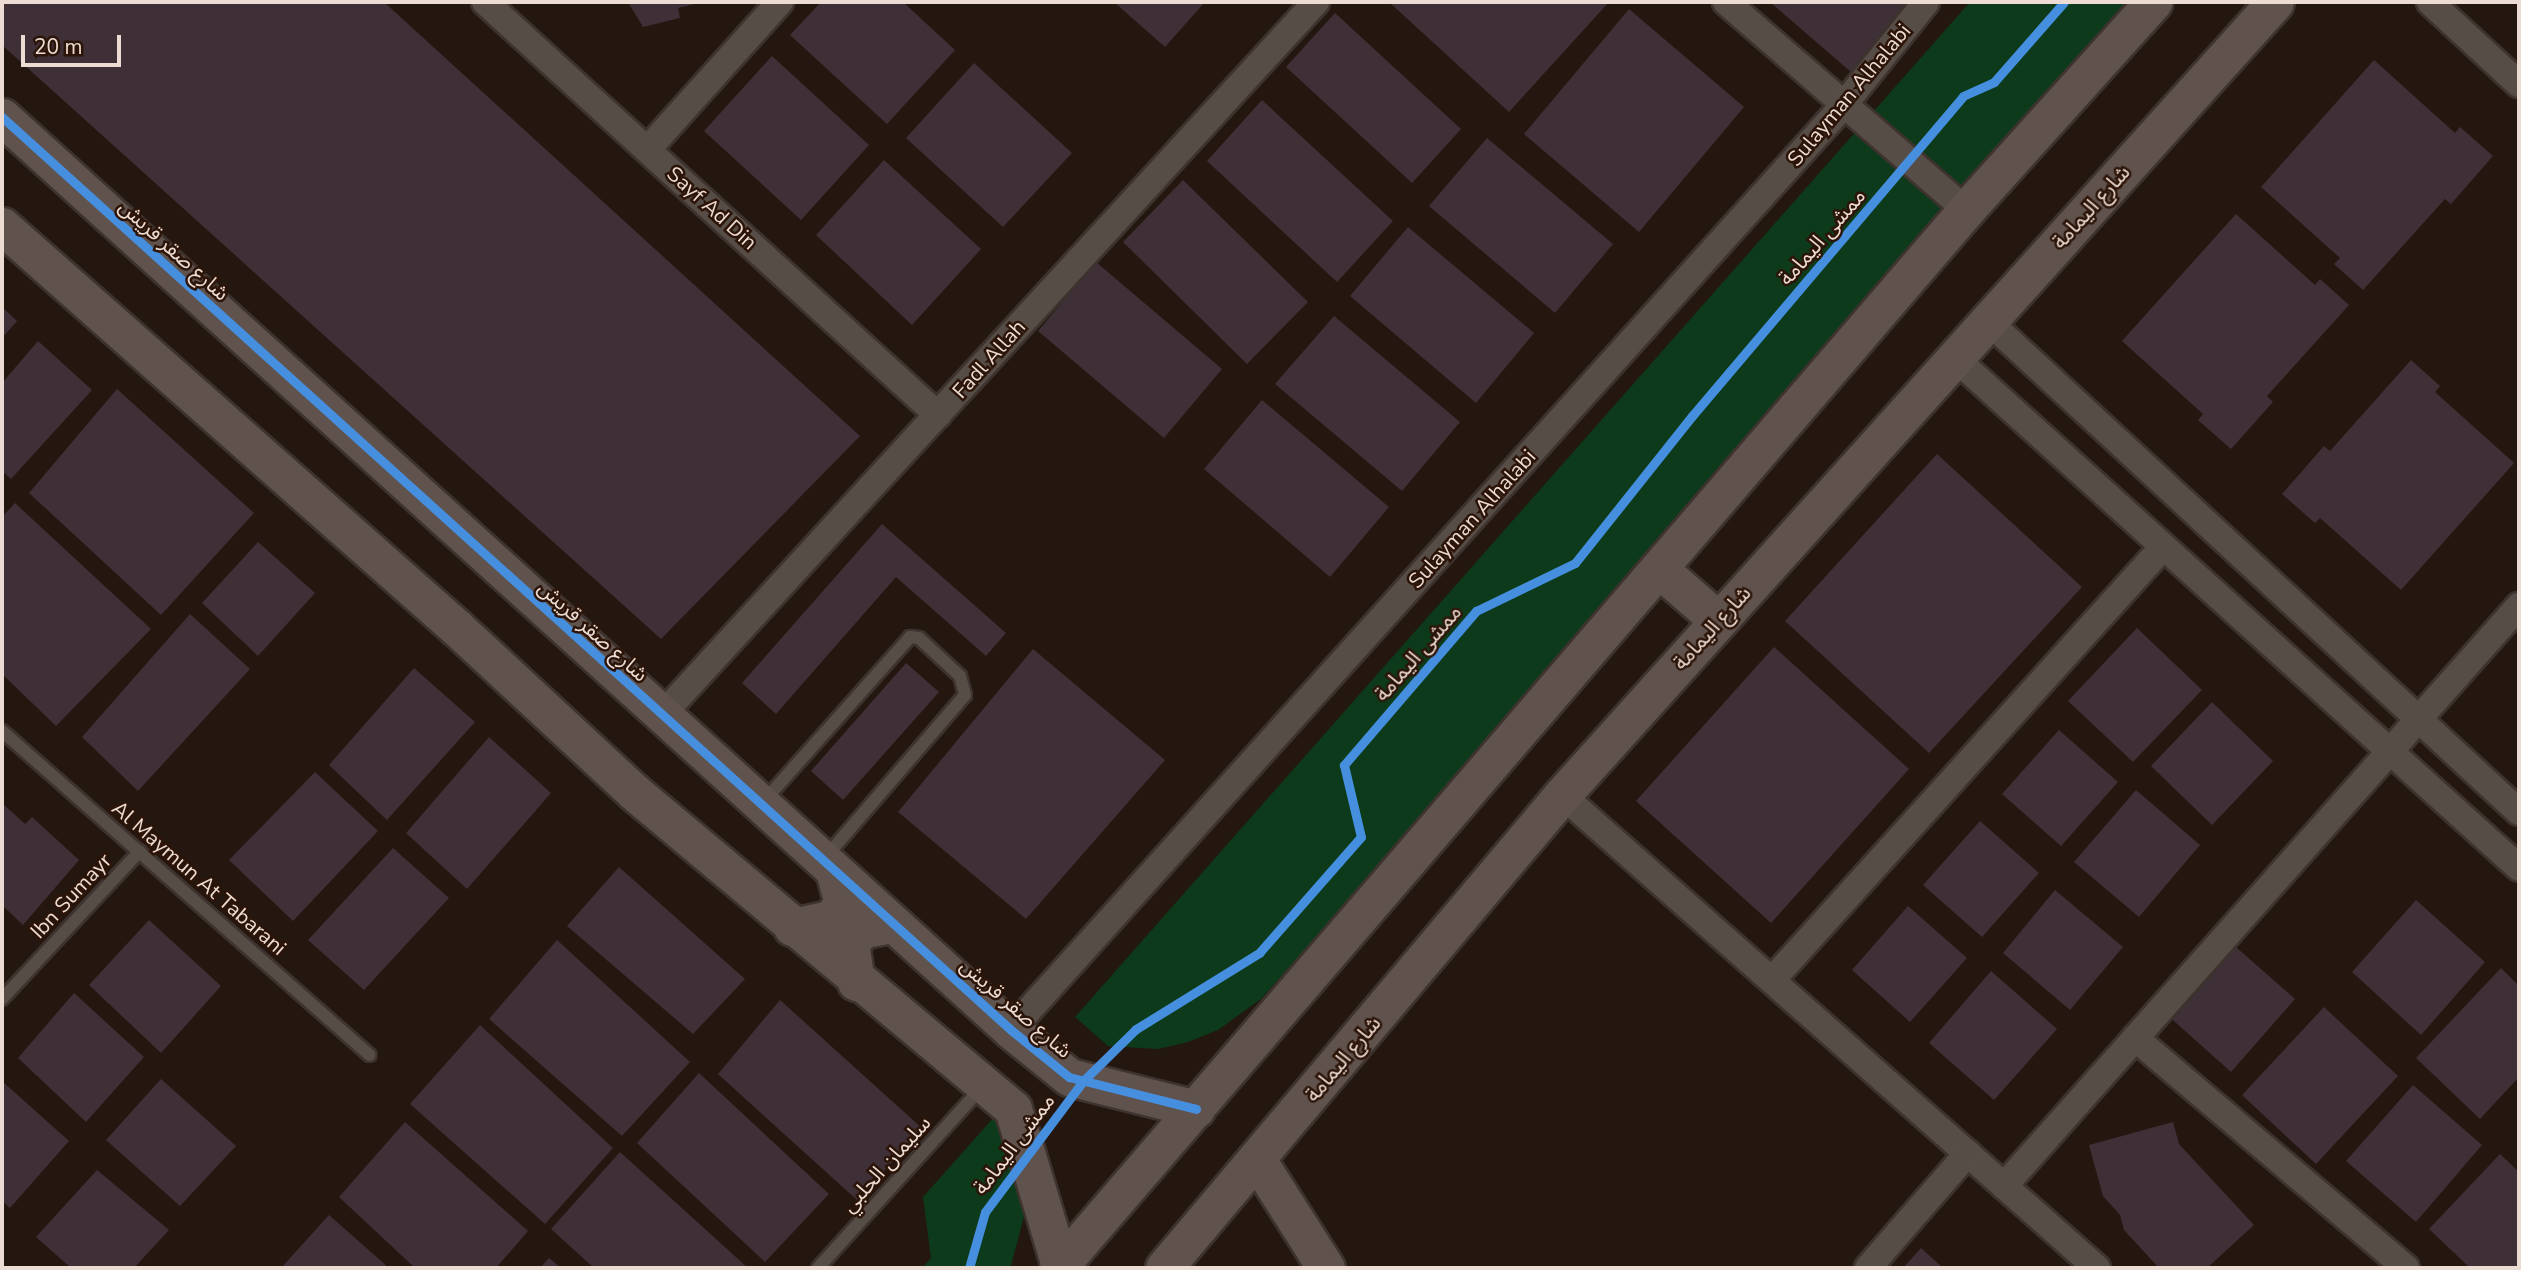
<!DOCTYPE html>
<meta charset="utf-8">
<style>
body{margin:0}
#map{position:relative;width:2521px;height:1270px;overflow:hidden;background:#241710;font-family:"Nunito Sans","Noto Sans Arabic",sans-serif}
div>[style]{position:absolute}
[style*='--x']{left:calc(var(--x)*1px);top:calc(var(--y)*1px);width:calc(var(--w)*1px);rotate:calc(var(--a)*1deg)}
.green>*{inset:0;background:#0c3a1a}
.building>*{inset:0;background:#3e3036}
.roads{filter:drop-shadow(2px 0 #3e332e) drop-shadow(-2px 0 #3e332e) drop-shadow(0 2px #3e332e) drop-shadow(0 -2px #3e332e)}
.lane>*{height:12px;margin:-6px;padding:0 6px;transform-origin:6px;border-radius:6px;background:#574d47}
.street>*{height:26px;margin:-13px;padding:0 13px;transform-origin:13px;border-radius:13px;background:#574d47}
.secondary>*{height:37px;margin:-18.5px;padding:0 18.5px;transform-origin:18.5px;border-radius:18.5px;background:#60534e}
.cycleway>*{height:9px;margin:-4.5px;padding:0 4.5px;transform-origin:4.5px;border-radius:4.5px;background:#468fdf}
span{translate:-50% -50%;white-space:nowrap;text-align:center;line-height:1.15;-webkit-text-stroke:5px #2c1408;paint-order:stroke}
.street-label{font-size:21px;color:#eddcd3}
.frame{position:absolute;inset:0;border:4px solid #eddcd3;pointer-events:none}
.scale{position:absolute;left:21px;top:35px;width:100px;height:32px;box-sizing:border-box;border:4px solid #eddcd3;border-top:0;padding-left:9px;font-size:21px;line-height:24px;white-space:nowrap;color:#eddcd3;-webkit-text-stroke:5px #2c1408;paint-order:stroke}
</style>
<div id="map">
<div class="green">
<i style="clip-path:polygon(1970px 2px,2145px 2px,1261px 999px,1218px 1030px,1188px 1042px,1158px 1049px,1108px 1046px,1075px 1017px)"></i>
<i style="clip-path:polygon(995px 1116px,1018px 1136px,1027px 1205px,1011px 1266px,922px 1268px,931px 1258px,923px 1197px)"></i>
</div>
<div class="building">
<i style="clip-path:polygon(2px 2px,384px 2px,860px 436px,661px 639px,2px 45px)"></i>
<i style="clip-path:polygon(628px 2px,699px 2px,699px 3px,678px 8px,680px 18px,643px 27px)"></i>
<i style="clip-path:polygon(821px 2px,903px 2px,955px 50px,887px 124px,790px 35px)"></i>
<i style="clip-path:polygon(1114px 2px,1205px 2px,1165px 47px)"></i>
<i style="clip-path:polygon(1389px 2px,1609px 2px,1509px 112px)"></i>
<i style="clip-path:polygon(1770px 2px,1911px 2px,1851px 72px)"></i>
<i style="clip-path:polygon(1629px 9px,1744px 107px,1639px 232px,1524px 134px)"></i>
<i style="clip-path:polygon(1335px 13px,1461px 129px,1412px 183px,1286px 67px)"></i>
<i style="clip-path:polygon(772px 56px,869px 145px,801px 220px,704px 131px)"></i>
<i style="clip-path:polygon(2374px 60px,2455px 133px,2460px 127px,2493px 156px,2451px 204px,2445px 199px,2363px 290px,2334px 264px,2340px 258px,2261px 187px)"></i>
<i style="clip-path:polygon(974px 63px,1072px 153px,1003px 227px,906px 138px)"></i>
<i style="clip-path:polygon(1262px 100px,1393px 221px,1337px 282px,1207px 161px)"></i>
<i style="clip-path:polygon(1487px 138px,1613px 244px,1555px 313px,1429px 206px)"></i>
<i style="clip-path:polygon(884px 160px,981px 249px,912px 325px,816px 235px)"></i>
<i style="clip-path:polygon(1183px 180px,1308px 302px,1247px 364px,1123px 242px)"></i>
<i style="clip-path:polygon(2236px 214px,2315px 285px,2320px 279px,2349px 305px,2267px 396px,2273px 402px,2231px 449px,2198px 420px,2203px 414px,2122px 341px)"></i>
<i style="clip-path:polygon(1408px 227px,1534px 333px,1476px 403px,1350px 296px)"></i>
<i style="clip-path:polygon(1096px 262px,1222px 369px,1164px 438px,1038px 331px)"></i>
<i style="clip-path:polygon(2px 307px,17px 321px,2px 338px)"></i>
<i style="clip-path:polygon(1334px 316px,1460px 422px,1402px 491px,1275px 384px)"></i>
<i style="clip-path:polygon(38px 341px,92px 390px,11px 479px,2px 471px,2px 383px)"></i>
<i style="clip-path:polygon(2411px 360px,2440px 386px,2435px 392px,2514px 463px,2401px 590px,2320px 518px,2315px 523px,2282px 494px,2324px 446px,2330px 451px)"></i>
<i style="clip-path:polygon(117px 389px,254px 513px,161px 615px,29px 493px)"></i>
<i style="clip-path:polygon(1262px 400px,1389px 507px,1330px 577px,1204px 469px)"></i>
<i style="clip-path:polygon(1937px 454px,2082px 587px,1929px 753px,1785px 621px)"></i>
<i style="clip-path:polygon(15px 503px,151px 629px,56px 726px,2px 674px,2px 517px)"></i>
<i style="clip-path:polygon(882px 524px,1006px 633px,986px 656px,896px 577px,776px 714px,742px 683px)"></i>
<i style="clip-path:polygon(258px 542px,315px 593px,258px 656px,202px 603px)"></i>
<i style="clip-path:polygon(190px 614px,250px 669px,138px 791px,82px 737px)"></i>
<i style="clip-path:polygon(2137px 628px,2202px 690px,2133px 762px,2068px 701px)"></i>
<i style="clip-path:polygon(1774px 647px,1909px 769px,1771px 923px,1636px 801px)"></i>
<i style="clip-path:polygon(1033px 649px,1165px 760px,1026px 919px,898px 812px)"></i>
<i style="clip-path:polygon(906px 663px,939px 692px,843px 800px,811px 771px)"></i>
<i style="clip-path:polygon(414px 668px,475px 722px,387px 820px,329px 765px)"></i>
<i style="clip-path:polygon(2212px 702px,2273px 761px,2212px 825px,2151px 766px)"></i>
<i style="clip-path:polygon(2059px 730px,2118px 782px,2061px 846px,2002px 794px)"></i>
<i style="clip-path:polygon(489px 737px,551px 793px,467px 889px,406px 833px)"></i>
<i style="clip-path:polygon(315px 772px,378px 831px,293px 921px,229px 860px)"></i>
<i style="clip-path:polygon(2136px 790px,2200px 845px,2139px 917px,2074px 862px)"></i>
<i style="clip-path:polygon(2px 803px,25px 824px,32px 817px,79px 860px,23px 925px,2px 905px)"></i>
<i style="clip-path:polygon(1980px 821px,2039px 873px,1982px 937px,1923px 885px)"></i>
<i style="clip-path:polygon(393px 848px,449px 898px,364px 990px,308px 940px)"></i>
<i style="clip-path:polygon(619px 867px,745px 979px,693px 1034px,567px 926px)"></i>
<i style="clip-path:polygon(2055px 890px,2123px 947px,2070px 1010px,2003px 953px)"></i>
<i style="clip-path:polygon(2416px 900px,2485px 962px,2421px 1035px,2352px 972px)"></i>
<i style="clip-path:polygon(1908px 906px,1967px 958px,1910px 1022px,1852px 970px)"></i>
<i style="clip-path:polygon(149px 920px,221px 986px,161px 1053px,89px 985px)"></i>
<i style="clip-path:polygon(557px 940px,690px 1062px,622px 1136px,489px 1019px)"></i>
<i style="clip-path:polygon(2229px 941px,2295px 999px,2231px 1072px,2165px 1013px)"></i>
<i style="clip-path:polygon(2501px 968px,2519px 986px,2519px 1077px,2480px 1119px,2416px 1058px)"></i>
<i style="clip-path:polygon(1991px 971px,2057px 1029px,1994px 1100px,1929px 1043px)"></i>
<i style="clip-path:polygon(74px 993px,144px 1057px,86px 1122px,18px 1058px)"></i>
<i style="clip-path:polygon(780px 1000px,923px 1129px,857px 1200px,718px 1074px)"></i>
<i style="clip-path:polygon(2324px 1007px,2398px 1076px,2316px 1164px,2242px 1095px)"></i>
<i style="clip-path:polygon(480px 1025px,613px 1148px,545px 1224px,410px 1104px)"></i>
<i style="clip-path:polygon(699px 1073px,829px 1194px,765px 1262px,637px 1143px)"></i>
<i style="clip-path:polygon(161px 1079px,236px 1146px,180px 1206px,106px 1140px)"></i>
<i style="clip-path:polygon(2px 1081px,69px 1141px,10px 1208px,2px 1201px)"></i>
<i style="clip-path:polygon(2413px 1085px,2482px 1145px,2416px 1222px,2346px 1161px)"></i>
<i style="clip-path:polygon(405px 1122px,528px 1231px,496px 1268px,415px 1268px,339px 1197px)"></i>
<i style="clip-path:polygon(2173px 1122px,2179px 1144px,2254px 1225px,2207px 1268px,2159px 1268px,2124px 1230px,2120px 1215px,2103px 1196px,2089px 1145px)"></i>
<i style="clip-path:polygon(620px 1152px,748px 1268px,594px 1268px,551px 1229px)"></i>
<i style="clip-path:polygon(2500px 1154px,2519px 1172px,2519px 1267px,2470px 1268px,2429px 1229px)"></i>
<i style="clip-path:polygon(97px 1170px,169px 1230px,134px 1268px,71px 1268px,36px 1237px)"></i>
<i style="clip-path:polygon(329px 1215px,389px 1268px,281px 1268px)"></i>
<i style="clip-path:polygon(1921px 1248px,1943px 1268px,1903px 1268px)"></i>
<i style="clip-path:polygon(549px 1258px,561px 1268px,540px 1268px)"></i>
</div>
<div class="roads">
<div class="lane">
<i style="--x:2;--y:731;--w:490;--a:41.4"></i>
<i style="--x:764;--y:801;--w:220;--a:-48.3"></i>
<i style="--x:910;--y:637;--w:9;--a:6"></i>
<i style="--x:919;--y:638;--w:56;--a:42.8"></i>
<i style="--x:960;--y:676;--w:20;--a:75"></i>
<i style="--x:965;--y:695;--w:215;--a:130.7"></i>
<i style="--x:2;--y:999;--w:202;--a:-47"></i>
<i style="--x:818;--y:1268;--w:244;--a:-47.8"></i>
</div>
<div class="street">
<i style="--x:485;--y:2;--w:613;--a:42.36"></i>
<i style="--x:1726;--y:2;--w:318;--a:40.9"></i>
<i style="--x:2430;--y:2;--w:121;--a:42.7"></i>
<i style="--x:648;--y:149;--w:198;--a:-48.1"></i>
<i style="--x:1988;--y:321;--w:723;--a:42.76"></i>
<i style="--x:1955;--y:358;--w:760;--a:42.12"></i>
<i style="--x:661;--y:716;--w:969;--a:-47.47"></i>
<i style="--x:1562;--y:795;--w:714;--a:41.48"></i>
<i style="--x:1772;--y:980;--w:583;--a:-47.92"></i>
<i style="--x:1011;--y:1030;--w:1242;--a:-48"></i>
<i style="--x:1842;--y:107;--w:134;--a:-51.3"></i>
<i style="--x:2135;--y:1038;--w:355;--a:40.3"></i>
<i style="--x:2004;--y:1186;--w:776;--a:-48.4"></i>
<i style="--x:1868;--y:1268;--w:152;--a:-49"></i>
</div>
<div class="secondary">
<i style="--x:2;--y:117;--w:1361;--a:42.14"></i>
<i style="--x:1011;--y:1030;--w:75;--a:39"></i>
<i style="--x:1069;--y:1077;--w:131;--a:14.1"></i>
<i style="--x:2;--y:226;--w:607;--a:41.46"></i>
<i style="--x:457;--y:628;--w:241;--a:42.8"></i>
<i style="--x:634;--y:792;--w:494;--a:39.9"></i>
<i style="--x:1013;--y:1109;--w:164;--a:73.3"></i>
<i style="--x:1659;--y:569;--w:79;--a:40.9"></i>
<i style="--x:792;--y:927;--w:39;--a:-12"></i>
<i style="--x:830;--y:919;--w:20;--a:-49"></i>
<i style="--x:843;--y:904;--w:34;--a:-105"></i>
<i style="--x:856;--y:982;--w:40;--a:-98.5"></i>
<i style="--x:850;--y:942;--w:19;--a:-43"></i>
<i style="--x:864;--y:929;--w:29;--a:-10"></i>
<i style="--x:1258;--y:1161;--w:127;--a:57.6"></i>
<i style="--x:1058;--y:1268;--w:1394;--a:-49.36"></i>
<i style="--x:1966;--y:210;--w:280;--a:-48"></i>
<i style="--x:1164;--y:1268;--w:618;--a:-49.92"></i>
<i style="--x:1562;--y:795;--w:1066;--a:-48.04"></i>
</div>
</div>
<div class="cycleway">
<i style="--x:2;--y:117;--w:1361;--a:42.14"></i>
<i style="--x:1011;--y:1030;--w:75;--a:39"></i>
<i style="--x:1069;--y:1077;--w:131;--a:14.1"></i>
<i style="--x:969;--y:1268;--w:58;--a:-74.1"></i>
<i style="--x:985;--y:1212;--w:164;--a:-53.2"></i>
<i style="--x:1083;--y:1081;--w:74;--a:-44.5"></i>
<i style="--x:1136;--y:1029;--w:145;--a:-31.7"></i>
<i style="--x:1259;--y:953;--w:154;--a:-48.7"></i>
<i style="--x:1361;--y:837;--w:74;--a:-103.3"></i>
<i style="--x:1344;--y:765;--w:203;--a:-49.4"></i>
<i style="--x:1476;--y:611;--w:110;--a:-25.9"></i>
<i style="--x:1575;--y:563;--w:188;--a:-51.5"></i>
<i style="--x:1692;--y:416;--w:419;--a:-49.7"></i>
<i style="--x:1963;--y:96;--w:34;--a:-24"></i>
<i style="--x:1994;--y:82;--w:106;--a:-48.8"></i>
</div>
<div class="street-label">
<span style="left:1849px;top:95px;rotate:-50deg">Sulayman Alhalabi</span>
<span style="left:2091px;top:207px;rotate:-48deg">شارع اليمامة</span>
<span style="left:712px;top:208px;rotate:42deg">Sayf Ad Din</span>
<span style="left:1822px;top:237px;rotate:-49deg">ممشى اليمامة</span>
<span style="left:174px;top:250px;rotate:42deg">شارع صقر قريش</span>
<span style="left:989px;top:359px;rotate:-48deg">Fadl Allah</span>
<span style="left:1472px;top:519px;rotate:-48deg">Sulayman Alhalabi</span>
<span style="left:1712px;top:628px;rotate:-48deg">شارع اليمامة</span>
<span style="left:593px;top:631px;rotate:42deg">شارع صقر قريش</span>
<span style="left:1418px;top:653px;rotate:-49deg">ممشى اليمامة</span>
<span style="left:199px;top:878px;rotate:41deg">Al Maymun At Tabarani</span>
<span style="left:71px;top:896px;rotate:-47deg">Ibn Sumayr</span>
<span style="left:1016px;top:1008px;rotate:41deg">شارع صقر قريش</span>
<span style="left:1343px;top:1059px;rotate:-50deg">شارع اليمامة</span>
<span style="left:1014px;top:1144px;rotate:-53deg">ممشى اليمامة</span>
<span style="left:886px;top:1164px;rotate:-48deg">سليمان الحلبي</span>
</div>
<div class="frame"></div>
<div class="scale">20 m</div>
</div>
